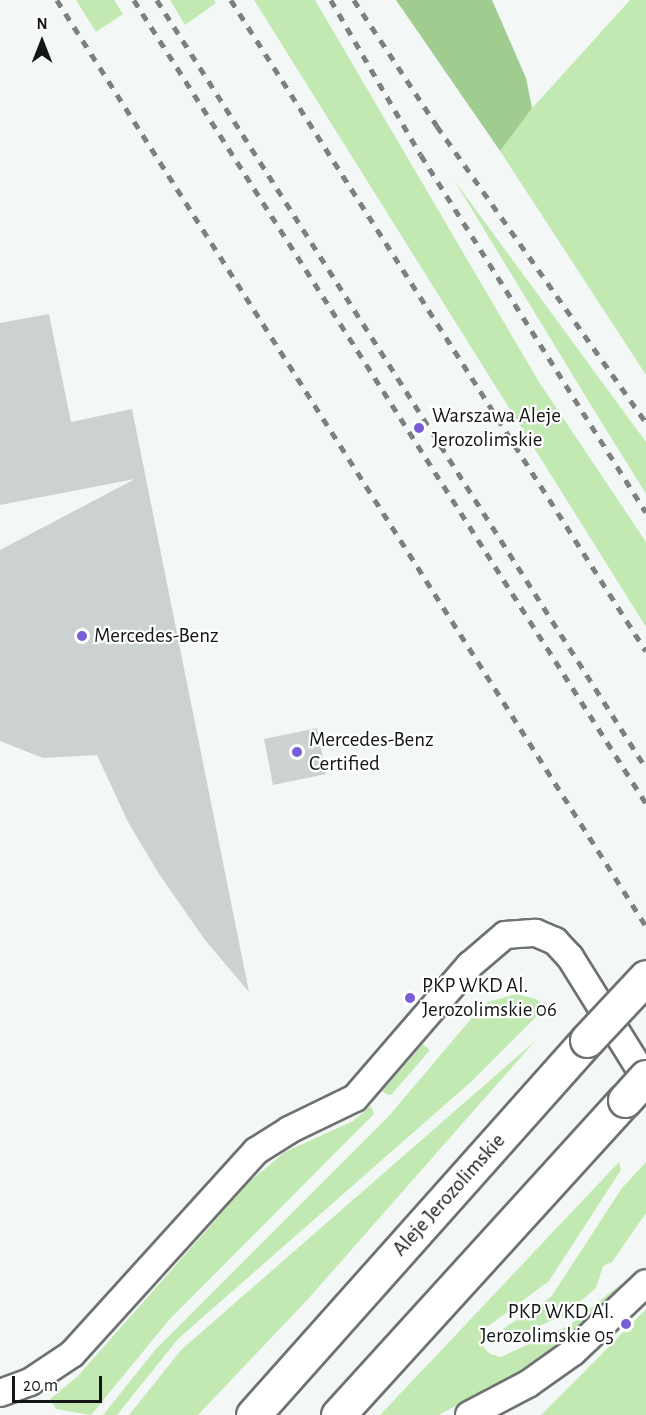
<!DOCTYPE html>
<style>
body{margin:0}
#map{position:relative;width:646px;height:1415px;overflow:hidden;background:#f3f8f7;font-family:"Alegreya Sans",sans-serif}
div>[style]{position:absolute}
[style*='--x']{left:calc(var(--x)*1px);top:calc(var(--y)*1px);width:calc(var(--w)*1px);rotate:calc(var(--a)*1deg)}
.green>*{inset:0;background:#c3e9b3}
.forest>*{inset:0;background:#a1cc90}
.building>*{inset:0;background:#ccd1d1}
.roads{filter:drop-shadow(2px 0 #6e7271) drop-shadow(-2px 0 #6e7271) drop-shadow(0 2px #6e7271) drop-shadow(0 -2px #6e7271)}
.street>*{height:26px;margin:-13px;padding:0 13px;transform-origin:13px;border-radius:13px;background:#fff}
.primary>*{height:33px;margin:-16.5px;padding:0 16.5px;transform-origin:16.5px;border-radius:16.5px;background:#fff}
.rail>*{height:4.5px;margin-top:-2.25px;transform-origin:0;background:repeating-linear-gradient(90deg,#7d807f 0 8px,transparent 0 16px)}
.bridges{filter:drop-shadow(2px 0 #6e7271) drop-shadow(-2px 0 #6e7271) drop-shadow(0 2px #6e7271) drop-shadow(0 -2px #6e7271)}
.primary-bridge>*{height:33px;margin:-16.5px;padding:0 16.5px;transform-origin:16.5px;border-radius:16.5px;background:#fff}
.dots>*{width:16px;height:16px;translate:-50% -50%;box-sizing:border-box;border:3px solid #fff;border-radius:50%}
span{translate:-50% -50%;white-space:nowrap;text-align:center;line-height:1.15;-webkit-text-stroke:4.5px #fff;paint-order:stroke}
.poi-label{font-size:21px;color:#151716}
.left{translate:0 -50%;text-align:left}
.right{translate:-100% -50%;text-align:right}
.street-label{font-size:21px;color:#151716}
.north{position:absolute;left:12px;top:12px;width:60px;height:60px;-webkit-text-stroke:4px #fff;paint-order:stroke;rotate:0deg;font-size:16px;font-weight:700;line-height:24px;text-align:center;color:#151716}
.north::after{content:'';display:block;margin:auto;width:21px;height:27px;background:#151716;clip-path:polygon(50% 0,100% 100%,50% 72%,0 100%)}
.scale{position:absolute;left:12px;top:1376px;width:90px;height:27px;box-sizing:border-box;border:3px solid #151716;border-top:0;padding-left:8px;font-size:18px;line-height:21px;white-space:nowrap;color:#151716;-webkit-text-stroke:4px #fff;paint-order:stroke}
</style>
<div id="map">
<div class="green">
<i style="clip-path:polygon(76px 0,114px 0,123px 14px,96px 32px)"></i>
<i style="clip-path:polygon(170px 0,214px 0,216px 3px,185px 25px)"></i>
<i style="clip-path:polygon(254px 0,315px 0,539px 382px,646px 542px,646px 627px)"></i>
<i style="clip-path:polygon(630px 0,646px 0,646px 375px,500px 151px,516px 126px)"></i>
<i style="clip-path:polygon(454px 180px,646px 442px,646px 494px,589px 402px)"></i>
<i style="clip-path:polygon(516px 994px,536px 999px,546px 1007px,472px 1081px,178px 1339px,117px 1415px,103px 1415px,155px 1350px,388px 1117px,476px 1013px,488px 1002px)"></i>
<i style="clip-path:polygon(536px 1040px,308px 1299px,198px 1415px,129px 1415px,181px 1350px)"></i>
<i style="clip-path:polygon(423px 1044px,430px 1050px,391px 1095px,386px 1094px,382px 1091px)"></i>
<i style="clip-path:polygon(371px 1106px,374px 1114px,169px 1320px,91px 1415px,56px 1409px,50px 1399px,77px 1377px,250px 1181px,285px 1152px,353px 1121px)"></i>
<i style="clip-path:polygon(619px 1162px,621px 1170px,549px 1281px,487px 1327px,481px 1344px,490px 1354px,501px 1357px,570px 1325px,622px 1283px,563px 1345px,533px 1364px,439px 1415px,380px 1415px)"></i>
<i style="clip-path:polygon(646px 1162px,646px 1213px,612px 1262px,603px 1266px,596px 1288px,563px 1316px,502px 1341px,503px 1329px,551px 1297px,622px 1188px)"></i>
<i style="clip-path:polygon(646px 1309px,646px 1415px,541px 1415px,582px 1374px)"></i>
</div>
<div class="forest">
<i style="clip-path:polygon(396px 0,492px 0,526px 78px,532px 108px,500px 151px)"></i>
</div>
<div class="building">
<i style="clip-path:polygon(49px 314px,71px 422px,132px 409px,249px 992px,205px 940px,159px 874px,128px 822px,97px 755px,43px 758px,0 741px,0 550px,135px 479px,0 505px,0 323px)"></i>
<i style="clip-path:polygon(317px 728px,326px 774px,273px 785px,264px 739px)"></i>
</div>
<div class="roads">
<div class="street">
<i style="--x:0;--y:1393;--w:32;--a:-20"></i>
<i style="--x:30;--y:1382;--w:50;--a:-33.7"></i>
<i style="--x:72;--y:1354;--w:274;--a:-47.8"></i>
<i style="--x:256;--y:1151;--w:39;--a:-32"></i>
<i style="--x:289;--y:1130;--w:73;--a:-25.9"></i>
<i style="--x:355;--y:1098;--w:176;--a:-49.2"></i>
<i style="--x:470;--y:965;--w:46;--a:-40.6"></i>
<i style="--x:505;--y:935;--w:31;--a:-4"></i>
<i style="--x:536;--y:933;--w:21;--a:23"></i>
<i style="--x:555;--y:941;--w:22;--a:47"></i>
<i style="--x:570;--y:957;--w:144;--a:58.1"></i>
<i style="--x:469;--y:1415;--w:67;--a:-27.7"></i>
<i style="--x:528;--y:1384;--w:55;--a:-35.4"></i>
<i style="--x:573;--y:1352;--w:100;--a:-43.4"></i>
</div>
<div class="primary">
<i style="--x:253;--y:1415;--w:502;--a:-48.31"></i>
<i style="--x:338;--y:1415;--w:426;--a:-47.7"></i>
</div>
</div>
<div class="rail">
<i style="--x:57;--y:0;--w:1097;--a:57.54"></i>
<i style="--x:134;--y:0;--w:952;--a:57.48"></i>
<i style="--x:157;--y:0;--w:910;--a:57.51"></i>
<i style="--x:231;--y:0;--w:772;--a:57.48"></i>
<i style="--x:331;--y:0;--w:179;--a:59.9"></i>
<i style="--x:421;--y:155;--w:422;--a:57.8"></i>
<i style="--x:354;--y:0;--w:151;--a:56.6"></i>
<i style="--x:437;--y:126;--w:362;--a:54.8"></i>
</div>
<div class="bridges">
<div class="primary-bridge">
<i style="--x:587;--y:1040;--w:86;--a:-46.9"></i>
<i style="--x:625;--y:1100;--w:31;--a:-48"></i>
</div>
</div>
<div class="dots">
<i style="left:419px;top:428px;background:#795dd7"></i>
<i style="left:82px;top:636px;background:#795dd7"></i>
<i style="left:297px;top:752px;background:#795dd7"></i>
<i style="left:410px;top:998px;background:#795dd7"></i>
<i style="left:626px;top:1324px;background:#795dd7"></i>
</div>
<div class="poi-label">
<span class="left" style="left:432px;top:428px">Warszawa Aleje<br>Jerozolimskie</span>
<span class="left" style="left:94px;top:636px">Mercedes-Benz</span>
<span class="left" style="left:309px;top:752px">Mercedes-Benz<br>Certified</span>
<span class="left" style="left:422px;top:998px">PKP WKD Al.<br>Jerozolimskie 06</span>
<span class="right" style="left:614px;top:1324px">PKP WKD Al.<br>Jerozolimskie 05</span>
</div>
<div class="street-label">
<span style="left:449px;top:1195px;rotate:-48deg">Aleje Jerozolimskie</span>
</div>
<div class="north">N</div>
<div class="scale">20 m</div>
</div>
